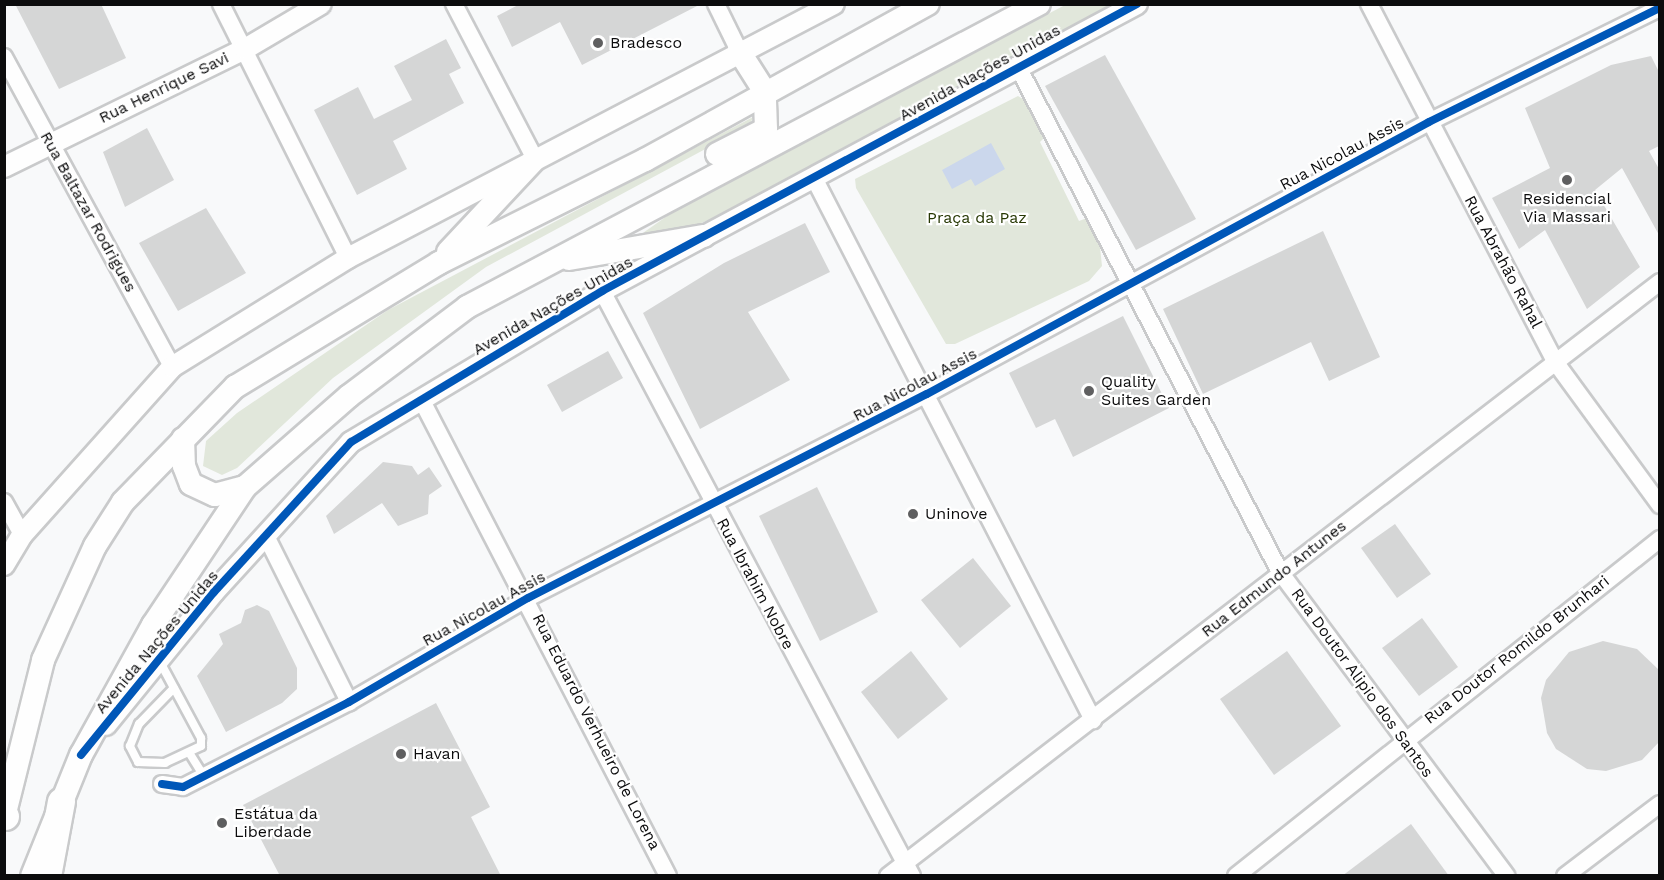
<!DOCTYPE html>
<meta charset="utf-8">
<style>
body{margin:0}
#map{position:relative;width:1664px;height:880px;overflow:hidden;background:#f8f9fa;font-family:"Work Sans",sans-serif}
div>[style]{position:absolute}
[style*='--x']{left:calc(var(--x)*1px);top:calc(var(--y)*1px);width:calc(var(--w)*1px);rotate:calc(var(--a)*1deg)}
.green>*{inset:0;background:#e1e7db}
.water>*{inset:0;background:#cbd7ec}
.building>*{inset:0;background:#d5d6d6}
.roads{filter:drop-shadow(2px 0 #c9cacb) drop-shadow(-2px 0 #c9cacb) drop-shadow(0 2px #c9cacb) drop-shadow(0 -2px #c9cacb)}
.service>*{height:8px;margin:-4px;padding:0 4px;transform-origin:4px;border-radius:4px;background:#fefefe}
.minor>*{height:16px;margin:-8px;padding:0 8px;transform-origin:8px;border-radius:8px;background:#fefefe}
.tertiary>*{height:20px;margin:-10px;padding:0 10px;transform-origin:10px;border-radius:10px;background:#fefefe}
.secondary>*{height:22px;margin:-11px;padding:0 11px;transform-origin:11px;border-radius:11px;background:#fefefe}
.trunk>*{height:27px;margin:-13.5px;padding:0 13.5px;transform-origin:13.5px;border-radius:13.5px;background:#fefefe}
.cycleway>*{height:8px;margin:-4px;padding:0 4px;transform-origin:4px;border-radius:4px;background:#0057b8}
.dots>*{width:16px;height:16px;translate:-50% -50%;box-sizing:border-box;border:3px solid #fff;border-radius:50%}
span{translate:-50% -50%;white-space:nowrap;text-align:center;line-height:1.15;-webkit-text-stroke:4.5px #fff;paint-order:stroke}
.poi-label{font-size:16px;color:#0c0c0d}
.left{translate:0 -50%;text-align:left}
.street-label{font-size:16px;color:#0c0c0d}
.park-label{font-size:16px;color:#273804}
.frame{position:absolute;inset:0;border:6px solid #0c0c0d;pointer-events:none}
</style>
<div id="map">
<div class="green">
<i style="clip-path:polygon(1065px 5px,1116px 5px,711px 219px,687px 229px,640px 235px,680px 207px)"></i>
<i style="clip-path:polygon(1018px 96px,1026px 101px,1044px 138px,1040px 142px,1079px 221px,1087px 218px,1100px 247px,1102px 266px,1089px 281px,955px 344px,946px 344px,856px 188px,855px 179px)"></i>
<i style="clip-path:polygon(753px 117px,750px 125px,486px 267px,333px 378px,237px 468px,222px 475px,203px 466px,206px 441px,237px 413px,388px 310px)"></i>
</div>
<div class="water">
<i style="clip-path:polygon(991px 143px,1005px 169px,975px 186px,971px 179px,952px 189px,942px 170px)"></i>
</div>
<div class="building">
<i style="clip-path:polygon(15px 4px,101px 4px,126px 58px,59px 89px)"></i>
<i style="clip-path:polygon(520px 4px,701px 4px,582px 65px,560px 22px,512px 47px,497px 16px)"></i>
<i style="clip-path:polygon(446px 39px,461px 68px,449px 74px,464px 103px,393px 141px,407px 169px,357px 195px,314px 110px,358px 87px,374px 119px,412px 100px,394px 66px)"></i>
<i style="clip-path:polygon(1105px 55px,1196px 219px,1136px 250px,1045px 86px)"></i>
<i style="clip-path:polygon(1651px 56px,1659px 72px,1659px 146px,1649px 151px,1659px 169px,1659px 235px,1622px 168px,1595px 190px,1640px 267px,1587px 309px,1545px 230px,1519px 249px,1492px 198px,1550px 168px,1525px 108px,1611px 65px)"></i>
<i style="clip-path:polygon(147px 128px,174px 180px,125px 207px,103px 152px)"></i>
<i style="clip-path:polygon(206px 208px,246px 273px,178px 311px,139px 243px)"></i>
<i style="clip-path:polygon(805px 223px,830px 272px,748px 312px,790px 380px,700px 429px,643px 313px,724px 263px)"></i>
<i style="clip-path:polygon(1323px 231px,1380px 357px,1329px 381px,1311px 342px,1203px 394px,1163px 309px)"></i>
<i style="clip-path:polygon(1123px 316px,1169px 408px,1073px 457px,1055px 419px,1036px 428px,1009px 373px)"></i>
<i style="clip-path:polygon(608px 351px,623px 378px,562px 412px,547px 385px)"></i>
<i style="clip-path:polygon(383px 462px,412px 466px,418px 475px,429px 467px,442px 486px,429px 495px,428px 514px,398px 526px,382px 503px,334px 534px,326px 516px)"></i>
<i style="clip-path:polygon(817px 487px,878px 612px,820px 641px,759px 516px)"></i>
<i style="clip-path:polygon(1395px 524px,1431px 574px,1397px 598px,1361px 548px)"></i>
<i style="clip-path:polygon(973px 558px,1011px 606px,960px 648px,921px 600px)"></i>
<i style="clip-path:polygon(257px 605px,269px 611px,297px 668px,297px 689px,282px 703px,226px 732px,197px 676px,223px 644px,219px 634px,241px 623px,245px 610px)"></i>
<i style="clip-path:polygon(1422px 618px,1458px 667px,1419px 696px,1382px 648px)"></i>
<i style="clip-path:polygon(1603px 641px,1637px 649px,1659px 670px,1659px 742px,1642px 760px,1606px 771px,1587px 769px,1556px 749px,1547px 733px,1541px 698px,1546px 680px,1569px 652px)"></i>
<i style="clip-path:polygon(911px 651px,948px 699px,898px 739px,861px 692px)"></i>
<i style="clip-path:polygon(1287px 651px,1341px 726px,1274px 775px,1220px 699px)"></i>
<i style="clip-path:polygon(436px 703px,490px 807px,471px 817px,501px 876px,280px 876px,243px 805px)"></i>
<i style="clip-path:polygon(1411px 824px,1449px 876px,1342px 876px)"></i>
</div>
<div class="roads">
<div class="service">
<i style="--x:159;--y:660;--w:89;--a:61.7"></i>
<i style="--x:201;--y:738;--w:8;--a:90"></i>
<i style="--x:201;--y:746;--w:40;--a:155"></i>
<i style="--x:165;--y:763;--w:27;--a:-178"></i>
<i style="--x:138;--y:762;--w:18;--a:-117"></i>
<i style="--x:130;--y:746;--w:24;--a:-68"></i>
<i style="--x:139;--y:724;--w:50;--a:-45.8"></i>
<i style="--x:190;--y:754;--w:26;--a:58"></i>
</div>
<div class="minor">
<i style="--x:221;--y:4;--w:284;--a:63.4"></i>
<i style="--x:454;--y:4;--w:175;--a:62.4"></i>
<i style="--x:716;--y:4;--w:52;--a:63.9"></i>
<i style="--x:1369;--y:4;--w:405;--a:62.5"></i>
<i style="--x:1556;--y:363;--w:176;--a:53.8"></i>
<i style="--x:4;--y:57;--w:353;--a:61.5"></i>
<i style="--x:1017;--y:65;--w:571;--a:62.58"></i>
<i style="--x:1280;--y:572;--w:379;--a:53.3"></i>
<i style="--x:814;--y:178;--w:610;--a:62.76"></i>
<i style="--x:602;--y:291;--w:662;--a:62.08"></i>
<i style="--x:421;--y:399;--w:537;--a:62.62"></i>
<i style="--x:4;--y:502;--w:38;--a:61"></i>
<i style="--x:266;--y:536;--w:186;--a:63.4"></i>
<i style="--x:162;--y:784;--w:21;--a:8"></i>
<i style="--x:183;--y:787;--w:186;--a:-27.1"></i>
<i style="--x:349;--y:702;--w:207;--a:-30.2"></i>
<i style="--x:528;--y:598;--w:448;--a:-27.1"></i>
<i style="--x:927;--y:394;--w:571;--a:-28.45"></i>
<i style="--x:1429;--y:122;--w:258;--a:-26.3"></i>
<i style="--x:888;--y:876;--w:974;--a:-37.58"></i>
<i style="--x:1236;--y:876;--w:542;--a:-38.48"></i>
<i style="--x:1565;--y:876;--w:119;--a:-37.2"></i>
</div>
<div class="tertiary">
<i style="--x:4;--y:167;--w:268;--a:-26.1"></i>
<i style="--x:245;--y:49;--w:88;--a:-30.6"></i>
<i style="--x:4;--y:565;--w:35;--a:-59"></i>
<i style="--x:22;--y:535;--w:225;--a:-48.2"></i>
<i style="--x:172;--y:367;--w:207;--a:-31.8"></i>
<i style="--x:348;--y:258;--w:548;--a:-27.59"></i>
<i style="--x:106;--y:725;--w:171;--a:-50.9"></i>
<i style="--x:214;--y:592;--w:203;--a:-47.6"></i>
<i style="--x:351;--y:442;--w:293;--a:-31"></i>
<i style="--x:602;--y:291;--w:607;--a:-28.21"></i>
</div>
<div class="secondary">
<i style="--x:717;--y:154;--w:55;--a:-27"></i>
<i style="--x:766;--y:129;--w:37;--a:-92"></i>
<i style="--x:765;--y:92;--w:49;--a:-122.4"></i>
<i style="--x:448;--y:252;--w:127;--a:-46.9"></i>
<i style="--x:569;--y:259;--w:137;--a:-9.7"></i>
<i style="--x:183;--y:439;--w:27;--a:88"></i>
<i style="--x:184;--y:466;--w:19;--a:69"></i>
<i style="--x:191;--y:484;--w:26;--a:25"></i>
<i style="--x:215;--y:495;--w:31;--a:-15"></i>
<i style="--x:4;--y:817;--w:162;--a:-76"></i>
<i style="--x:43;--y:660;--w:125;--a:-65.5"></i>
<i style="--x:95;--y:546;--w:52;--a:-57.5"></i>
<i style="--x:123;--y:502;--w:161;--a:-45.8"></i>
<i style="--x:235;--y:387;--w:239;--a:-31.3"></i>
<i style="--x:439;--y:263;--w:230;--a:-26.6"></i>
<i style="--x:645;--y:160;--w:323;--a:-28.9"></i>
<i style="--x:32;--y:876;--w:131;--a:-68"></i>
<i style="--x:81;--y:755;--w:149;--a:-61"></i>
<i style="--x:153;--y:625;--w:166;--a:-56.3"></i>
<i style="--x:245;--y:487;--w:138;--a:-41.2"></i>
<i style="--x:349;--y:396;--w:148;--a:-37"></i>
<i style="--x:467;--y:307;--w:647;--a:-27.91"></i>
</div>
<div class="trunk">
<i style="--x:4;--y:816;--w:1;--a:0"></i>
<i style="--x:47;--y:876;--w:76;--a:-79.4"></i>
</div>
</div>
<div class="cycleway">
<i style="--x:81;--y:755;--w:210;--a:-50.8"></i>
<i style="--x:214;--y:592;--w:203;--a:-47.6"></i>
<i style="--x:351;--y:442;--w:293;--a:-31"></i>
<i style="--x:602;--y:291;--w:607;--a:-28.21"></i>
<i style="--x:162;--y:784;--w:21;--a:8"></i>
<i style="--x:183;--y:787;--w:186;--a:-27.1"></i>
<i style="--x:349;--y:702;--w:207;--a:-30.2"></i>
<i style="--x:528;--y:598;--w:448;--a:-27.1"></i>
<i style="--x:927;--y:394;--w:571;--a:-28.45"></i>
<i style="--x:1429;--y:122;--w:258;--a:-26.3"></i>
</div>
<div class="dots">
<i style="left:598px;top:43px;background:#5f5f60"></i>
<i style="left:1567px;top:180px;background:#5f5f60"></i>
<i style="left:1089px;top:391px;background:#5f5f60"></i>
<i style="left:913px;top:514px;background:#5f5f60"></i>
<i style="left:401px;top:754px;background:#5f5f60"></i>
<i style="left:222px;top:823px;background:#5f5f60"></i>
</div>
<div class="poi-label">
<span class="left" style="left:610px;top:43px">Bradesco</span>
<span style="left:1567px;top:208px">Residencial<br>Via Massari</span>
<span class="left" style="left:1101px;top:391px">Quality<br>Suites Garden</span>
<span class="left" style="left:925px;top:514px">Uninove</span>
<span class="left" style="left:413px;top:754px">Havan</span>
<span class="left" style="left:234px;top:823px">Estátua da<br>Liberdade</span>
</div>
<div class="street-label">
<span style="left:980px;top:73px;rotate:-29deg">Avenida Nações Unidas</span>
<span style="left:164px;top:88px;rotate:-26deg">Rua Henrique Savi</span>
<span style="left:1342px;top:154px;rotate:-28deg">Rua Nicolau Assis</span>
<span style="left:88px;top:212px;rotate:61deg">Rua Baltazar Rodrigues</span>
<span style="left:1503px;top:262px;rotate:62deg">Rua Abrahão Rahal</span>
<span style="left:553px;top:306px;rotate:-30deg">Avenida Nações Unidas</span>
<span style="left:915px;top:385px;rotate:-28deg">Rua Nicolau Assis</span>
<span style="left:1274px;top:579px;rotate:-38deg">Rua Edmundo Antunes</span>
<span style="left:755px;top:584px;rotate:62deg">Rua Ibrahim Nobre</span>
<span style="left:484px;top:609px;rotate:-29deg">Rua Nicolau Assis</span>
<span style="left:157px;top:642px;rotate:-50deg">Avenida Nações Unidas</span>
<span style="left:1517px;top:650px;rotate:-38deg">Rua Doutor Romildo Brunhari</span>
<span style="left:1362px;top:683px;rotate:54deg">Rua Doutor Alipio dos Santos</span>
<span style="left:596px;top:732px;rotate:63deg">Rua Eduardo Verhueiro de Lorena</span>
</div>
<div class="park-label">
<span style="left:977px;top:218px">Praça da Paz</span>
</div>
<div class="frame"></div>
</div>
